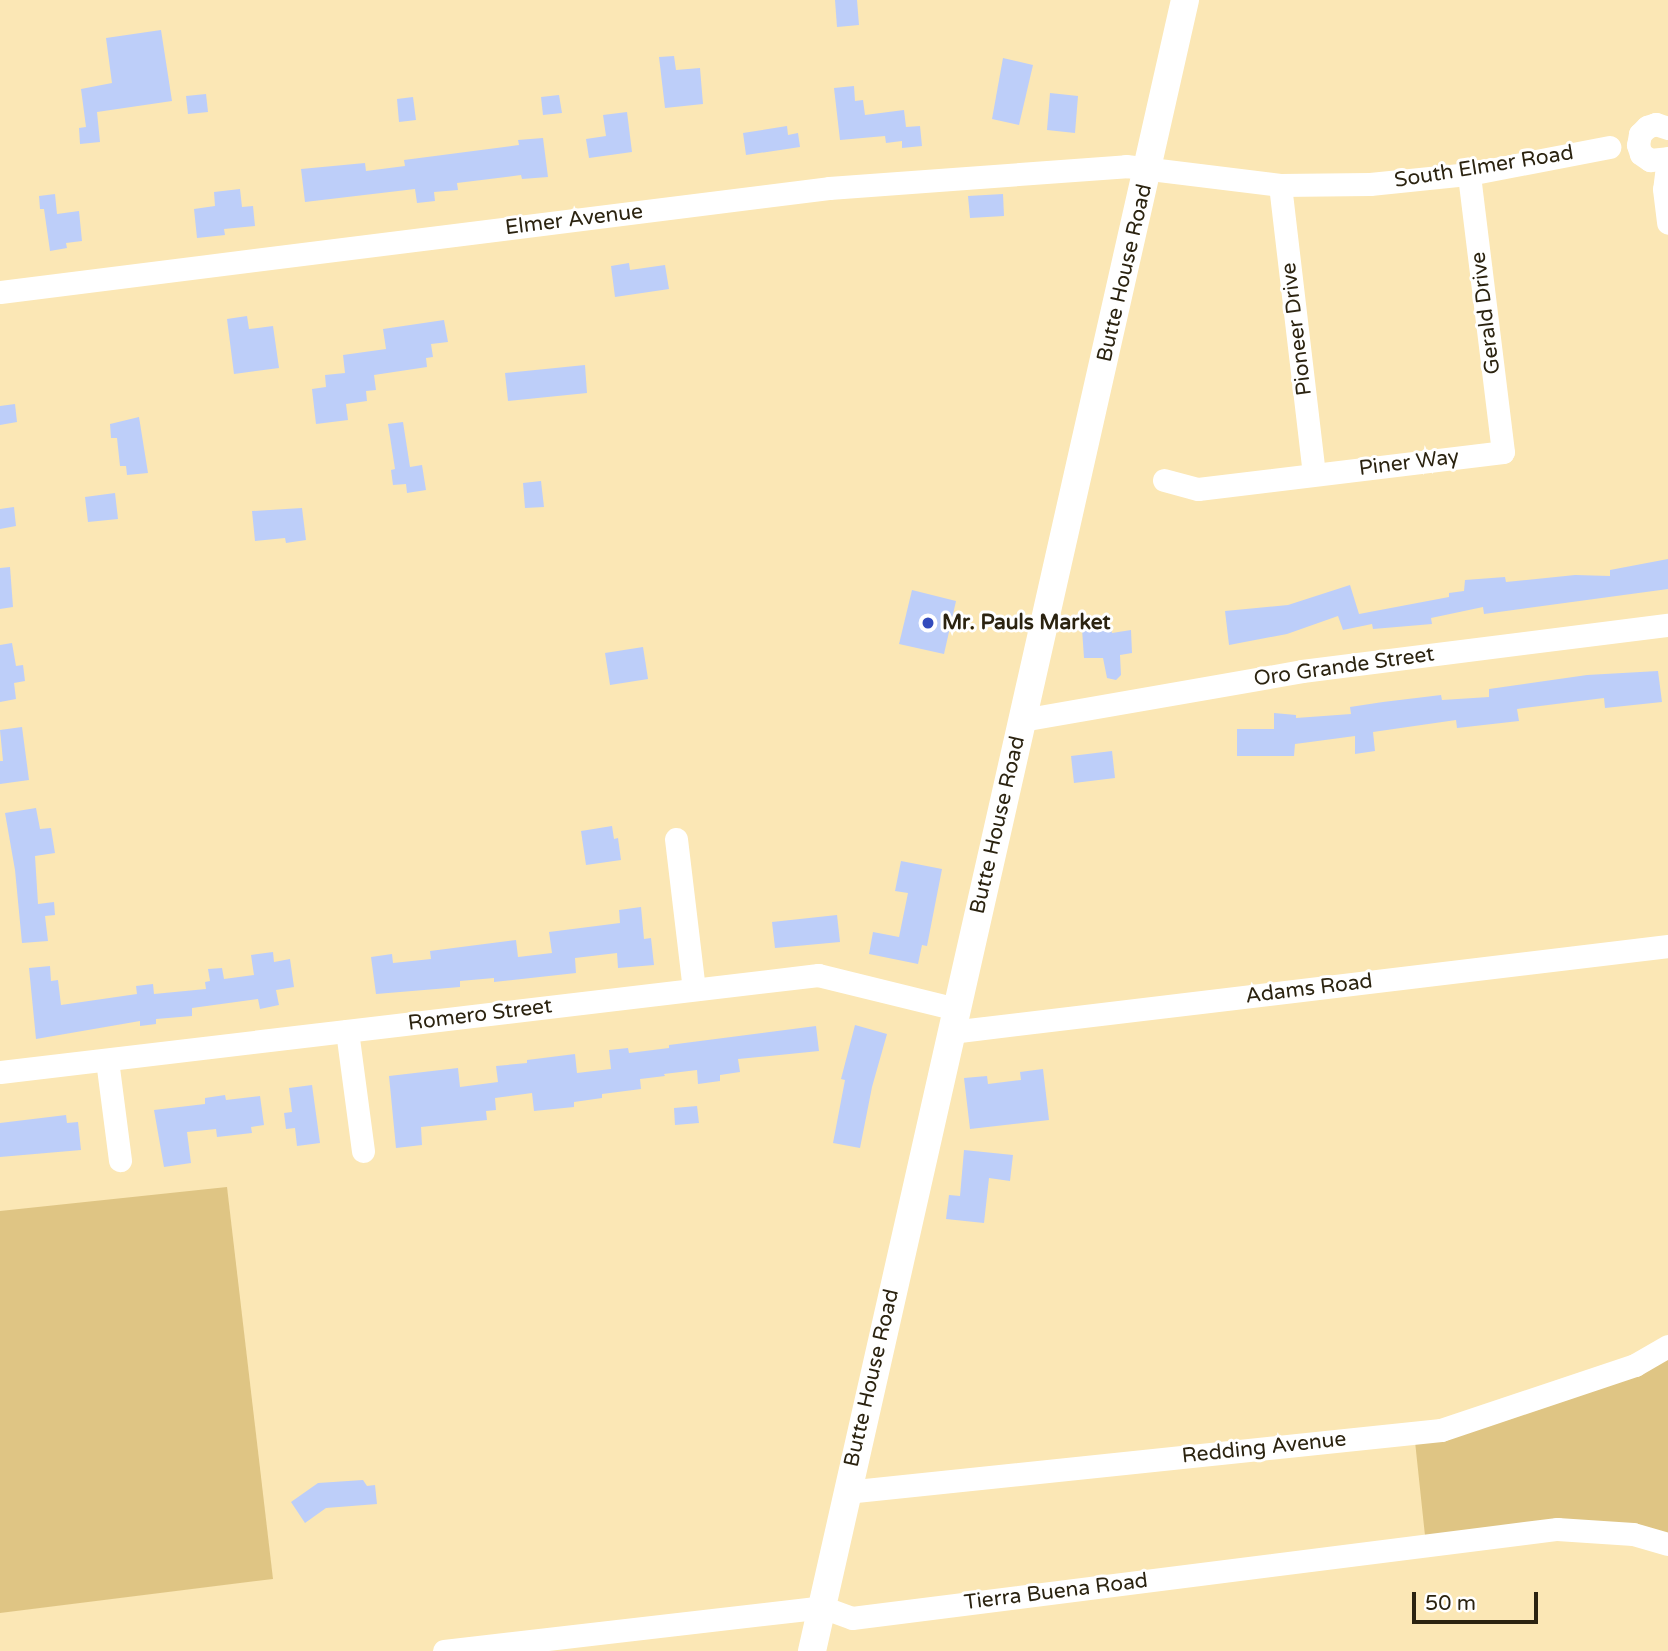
<!DOCTYPE html>
<style>
body{margin:0}
#map{position:relative;width:1668px;height:1651px;overflow:hidden;background:#fbe7b5;font-family:"Varela Round",sans-serif}
div>[style]{position:absolute}
[style*='--x']{left:calc(var(--x)*1px);top:calc(var(--y)*1px);width:calc(var(--w)*1px);rotate:calc(var(--a)*1deg)}
.green>*{inset:0;background:#dfc584}
.building>*{inset:0;background:#bdcef9}
.minor>*{height:23px;margin:-11.5px;padding:0 11.5px;transform-origin:11.5px;border-radius:11.5px;background:#fff}
.major>*{height:28px;margin:-14px;padding:0 14px;transform-origin:14px;border-radius:14px;background:#fff}
.dots>*{width:19px;height:19px;translate:-50% -50%;box-sizing:border-box;border:4px solid #fff;border-radius:50%}
span{translate:-50% -50%;white-space:nowrap;text-align:center;line-height:1.15;-webkit-text-stroke:6px #fff;paint-order:stroke}
.street-label{font-size:21px;color:#2b2310}
.poi-label{font-size:21px;color:#2b2310;font-weight:700}
.left{translate:0 -50%;text-align:left}
.scale{position:absolute;left:1412px;top:1592px;width:126px;height:32px;box-sizing:border-box;border:4px solid #2b2310;border-top:0;padding-left:9px;font-size:21px;line-height:24px;white-space:nowrap;color:#2b2310;-webkit-text-stroke:5px #fff;paint-order:stroke}
</style>
<div id="map">
<div class="green">
<i style="clip-path:polygon(227px 1187px,273px 1579px,0 1613px,0 1211px)"></i>
<i style="clip-path:polygon(1668px 1346px,1668px 1547px,1633px 1534px,1426px 1545px,1414px 1432px)"></i>
</div>
<div class="building">
<i style="clip-path:polygon(835px 0,857px 0,859px 25px,837px 27px)"></i>
<i style="clip-path:polygon(161px 30px,172px 101px,97px 112px,100px 142px,80px 144px,79px 128px,86px 127px,81px 89px,112px 83px,106px 38px)"></i>
<i style="clip-path:polygon(674px 56px,676px 70px,700px 68px,703px 104px,665px 108px,659px 57px)"></i>
<i style="clip-path:polygon(1003px 58px,1033px 65px,1019px 125px,992px 119px)"></i>
<i style="clip-path:polygon(854px 86px,855px 101px,863px 100px,865px 115px,904px 110px,906px 127px,920px 126px,922px 146px,902px 148px,902px 141px,886px 143px,885px 136px,840px 140px,834px 88px)"></i>
<i style="clip-path:polygon(1050px 93px,1078px 96px,1075px 133px,1047px 130px)"></i>
<i style="clip-path:polygon(206px 94px,208px 112px,188px 114px,186px 96px)"></i>
<i style="clip-path:polygon(559px 95px,562px 113px,543px 115px,541px 97px)"></i>
<i style="clip-path:polygon(413px 97px,416px 120px,399px 122px,397px 99px)"></i>
<i style="clip-path:polygon(627px 112px,632px 152px,589px 158px,586px 139px,606px 136px,603px 115px)"></i>
<i style="clip-path:polygon(787px 126px,788px 135px,798px 133px,800px 147px,746px 155px,743px 133px)"></i>
<i style="clip-path:polygon(543px 138px,548px 177px,522px 179px,521px 175px,457px 183px,458px 190px,434px 192px,435px 201px,417px 203px,415px 189px,305px 202px,301px 169px,365px 163px,366px 171px,405px 166px,404px 160px,519px 145px,518px 140px)"></i>
<i style="clip-path:polygon(240px 189px,242px 207px,253px 206px,255px 226px,224px 229px,225px 235px,197px 238px,194px 209px,215px 206px,214px 192px)"></i>
<i style="clip-path:polygon(55px 194px,57px 214px,79px 211px,82px 241px,66px 243px,67px 248px,50px 251px,44px 209px,40px 209px,39px 196px)"></i>
<i style="clip-path:polygon(1003px 194px,1004px 216px,970px 218px,968px 196px)"></i>
<i style="clip-path:polygon(629px 263px,630px 270px,665px 265px,669px 289px,615px 297px,611px 266px)"></i>
<i style="clip-path:polygon(247px 316px,249px 329px,273px 326px,279px 368px,234px 374px,227px 319px)"></i>
<i style="clip-path:polygon(444px 320px,448px 342px,431px 344px,433px 357px,426px 358px,427px 367px,374px 375px,376px 390px,366px 391px,367px 401px,346px 404px,348px 420px,316px 424px,312px 389px,326px 387px,325px 375px,345px 373px,343px 355px,386px 349px,383px 329px)"></i>
<i style="clip-path:polygon(585px 365px,587px 393px,508px 401px,505px 373px)"></i>
<i style="clip-path:polygon(15px 404px,17px 422px,0 425px,0 406px)"></i>
<i style="clip-path:polygon(139px 417px,148px 473px,127px 475px,126px 466px,120px 466px,117px 438px,111px 438px,110px 424px)"></i>
<i style="clip-path:polygon(403px 422px,410px 467px,422px 465px,426px 490px,407px 493px,406px 484px,393px 485px,391px 470px,395px 469px,388px 424px)"></i>
<i style="clip-path:polygon(541px 481px,544px 507px,525px 508px,523px 483px)"></i>
<i style="clip-path:polygon(115px 493px,118px 519px,88px 522px,85px 497px)"></i>
<i style="clip-path:polygon(14px 507px,16px 526px,0 529px,0 509px)"></i>
<i style="clip-path:polygon(302px 508px,306px 540px,286px 543px,285px 538px,255px 541px,252px 511px)"></i>
<i style="clip-path:polygon(1668px 559px,1668px 589px,1484px 614px,1483px 607px,1431px 618px,1432px 624px,1373px 629px,1372px 624px,1343px 630px,1338px 616px,1287px 634px,1229px 645px,1225px 611px,1288px 605px,1350px 585px,1359px 614px,1449px 597px,1449px 593px,1464px 591px,1465px 580px,1505px 577px,1506px 582px,1575px 575px,1610px 576px,1610px 570px)"></i>
<i style="clip-path:polygon(10px 567px,13px 607px,0 609px,0 568px)"></i>
<i style="clip-path:polygon(912px 590px,956px 601px,944px 654px,899px 644px)"></i>
<i style="clip-path:polygon(1110px 623px,1112px 633px,1131px 630px,1132px 653px,1120px 655px,1121px 675px,1116px 680px,1107px 678px,1103px 658px,1084px 658px,1082px 629px)"></i>
<i style="clip-path:polygon(12px 643px,16px 666px,23px 665px,25px 681px,14px 683px,16px 699px,0 702px,0 645px)"></i>
<i style="clip-path:polygon(643px 647px,648px 679px,610px 685px,605px 653px)"></i>
<i style="clip-path:polygon(1658px 671px,1662px 702px,1605px 708px,1604px 698px,1517px 709px,1519px 721px,1457px 728px,1456px 720px,1373px 732px,1375px 751px,1355px 754px,1355px 736px,1295px 744px,1294px 756px,1237px 756px,1237px 729px,1274px 729px,1274px 713px,1296px 715px,1296px 718px,1351px 714px,1350px 707px,1383px 702px,1441px 695px,1442px 700px,1489px 697px,1489px 689px,1587px 675px)"></i>
<i style="clip-path:polygon(22px 727px,29px 780px,0 784px,0 761px,3px 761px,0 730px)"></i>
<i style="clip-path:polygon(1112px 751px,1115px 778px,1074px 783px,1071px 756px)"></i>
<i style="clip-path:polygon(36px 808px,40px 829px,51px 828px,55px 853px,35px 856px,38px 904px,54px 902px,55px 915px,45px 916px,48px 941px,22px 943px,15px 870px,5px 813px)"></i>
<i style="clip-path:polygon(612px 826px,614px 839px,618px 838px,621px 860px,586px 865px,581px 831px)"></i>
<i style="clip-path:polygon(901px 861px,942px 869px,927px 946px,922px 945px,918px 964px,869px 954px,873px 932px,899px 937px,908px 893px,895px 891px)"></i>
<i style="clip-path:polygon(641px 907px,644px 939px,651px 938px,654px 965px,618px 968px,617px 953px,575px 958px,576px 973px,494px 982px,494px 978px,460px 981px,460px 987px,376px 994px,371px 957px,392px 954px,393px 963px,431px 959px,430px 951px,516px 940px,518px 957px,552px 953px,549px 932px,620px 923px,619px 910px)"></i>
<i style="clip-path:polygon(837px 915px,840px 942px,775px 948px,772px 922px)"></i>
<i style="clip-path:polygon(273px 952px,274px 962px,290px 959px,294px 987px,276px 990px,279px 1005px,260px 1009px,258px 999px,192px 1008px,192px 1016px,156px 1019px,156px 1024px,140px 1026px,140px 1021px,36px 1039px,29px 968px,50px 966px,51px 981px,58px 980px,61px 1005px,137px 994px,136px 986px,153px 984px,154px 994px,206px 989px,205px 982px,210px 981px,208px 969px,222px 968px,224px 979px,254px 975px,251px 955px)"></i>
<i style="clip-path:polygon(855px 1025px,887px 1034px,872px 1087px,860px 1148px,833px 1143px,845px 1080px,841px 1079px)"></i>
<i style="clip-path:polygon(816px 1026px,819px 1051px,738px 1059px,740px 1072px,720px 1075px,720px 1081px,698px 1084px,697px 1070px,664px 1074px,665px 1076px,640px 1079px,641px 1089px,602px 1094px,602px 1098px,574px 1102px,574px 1107px,534px 1111px,532px 1093px,495px 1098px,496px 1110px,486px 1111px,487px 1120px,421px 1127px,422px 1145px,396px 1148px,389px 1076px,458px 1068px,460px 1087px,498px 1082px,496px 1066px,527px 1063px,527px 1060px,575px 1054px,577px 1073px,611px 1069px,609px 1050px,628px 1048px,629px 1053px,669px 1048px,669px 1045px)"></i>
<i style="clip-path:polygon(1043px 1069px,1049px 1120px,970px 1129px,964px 1078px,987px 1076px,988px 1084px,1021px 1080px,1020px 1072px)"></i>
<i style="clip-path:polygon(312px 1085px,320px 1143px,297px 1146px,295px 1128px,286px 1129px,284px 1113px,292px 1112px,289px 1088px)"></i>
<i style="clip-path:polygon(225px 1095px,226px 1100px,260px 1096px,264px 1125px,251px 1127px,252px 1133px,217px 1137px,216px 1129px,187px 1132px,191px 1163px,164px 1167px,154px 1110px,205px 1104px,205px 1098px)"></i>
<i style="clip-path:polygon(697px 1106px,699px 1123px,675px 1125px,674px 1108px)"></i>
<i style="clip-path:polygon(66px 1115px,67px 1123px,78px 1122px,81px 1150px,0 1157px,0 1123px)"></i>
<i style="clip-path:polygon(964px 1150px,1013px 1155px,1010px 1181px,989px 1178px,984px 1223px,946px 1219px,949px 1195px,960px 1196px)"></i>
<i style="clip-path:polygon(363px 1480px,367px 1486px,375px 1485px,377px 1504px,326px 1508px,305px 1523px,291px 1502px,318px 1483px)"></i>
</div>
<div class="minor">
<i style="--x:1668;--y:128;--w:13;--a:-162"></i>
<i style="--x:1656;--y:124;--w:9;--a:162"></i>
<i style="--x:1647;--y:127;--w:10;--a:135"></i>
<i style="--x:1640;--y:134;--w:11;--a:100"></i>
<i style="--x:1638;--y:145;--w:9;--a:72"></i>
<i style="--x:1641;--y:154;--w:11;--a:34"></i>
<i style="--x:1650;--y:160;--w:18;--a:-6"></i>
<i style="--x:1668;--y:158;--w:31;--a:97"></i>
<i style="--x:1664;--y:189;--w:34;--a:83"></i>
<i style="--x:1280;--y:185;--w:291;--a:83.3"></i>
<i style="--x:0;--y:292;--w:835;--a:-7.15"></i>
<i style="--x:829;--y:188;--w:298;--a:-4.2"></i>
<i style="--x:1126;--y:166;--w:155;--a:7"></i>
<i style="--x:1280;--y:185;--w:90;--a:-0.6"></i>
<i style="--x:1370;--y:184;--w:100;--a:-5.8"></i>
<i style="--x:1469;--y:174;--w:143;--a:-10.9"></i>
<i style="--x:1164;--y:480;--w:35;--a:15"></i>
<i style="--x:1198;--y:489;--w:307;--a:-6.9"></i>
<i style="--x:1503;--y:452;--w:280;--a:-97"></i>
<i style="--x:1022;--y:720;--w:284;--a:-9.9"></i>
<i style="--x:1302;--y:671;--w:369;--a:-7.2"></i>
<i style="--x:676;--y:839;--w:151;--a:83.2"></i>
<i style="--x:347;--y:1031;--w:121;--a:82.4"></i>
<i style="--x:951;--y:1032;--w:722;--a:-6.84"></i>
<i style="--x:107;--y:1060;--w:101;--a:82.6"></i>
<i style="--x:0;--y:1072;--w:824;--a:-6.76"></i>
<i style="--x:818;--y:975;--w:142;--a:13.8"></i>
<i style="--x:846;--y:1492;--w:598;--a:-5.95"></i>
<i style="--x:1441;--y:1430;--w:205;--a:-18.5"></i>
<i style="--x:1635;--y:1365;--w:38;--a:-30"></i>
<i style="--x:444;--y:1651;--w:381;--a:-6.6"></i>
<i style="--x:822;--y:1607;--w:32;--a:20"></i>
<i style="--x:852;--y:1618;--w:711;--a:-7.2"></i>
<i style="--x:1557;--y:1529;--w:76;--a:3.8"></i>
<i style="--x:1633;--y:1534;--w:36;--a:16"></i>
</div>
<div class="major">
<i style="--x:812;--y:1651;--w:1693;--a:-77.27"></i>
</div>
<div class="dots">
<i style="left:928px;top:623px;background:#324bbc"></i>
</div>
<div class="street-label">
<span style="left:1484px;top:167px;rotate:-9deg">South Elmer Road</span>
<span style="left:574px;top:220px;rotate:-7deg">Elmer Avenue</span>
<span style="left:1125px;top:273px;rotate:-77deg">Butte House Road</span>
<span style="left:1486px;top:313px;rotate:-97deg">Gerald Drive</span>
<span style="left:1297px;top:329px;rotate:-97deg">Pioneer Drive</span>
<span style="left:1409px;top:463px;rotate:-7deg">Piner Way</span>
<span style="left:1344px;top:667px;rotate:-8deg">Oro Grande Street</span>
<span style="left:998px;top:825px;rotate:-77deg">Butte House Road</span>
<span style="left:1309px;top:989px;rotate:-7deg">Adams Road</span>
<span style="left:480px;top:1015px;rotate:-7deg">Romero Street</span>
<span style="left:872px;top:1378px;rotate:-77deg">Butte House Road</span>
<span style="left:1264px;top:1448px;rotate:-6deg">Redding Avenue</span>
<span style="left:1056px;top:1592px;rotate:-7deg">Tierra Buena Road</span>
</div>
<div class="poi-label">
<span class="left" style="left:942px;top:623px">Mr. Pauls Market</span>
</div>
<div class="scale">50 m</div>
</div>
